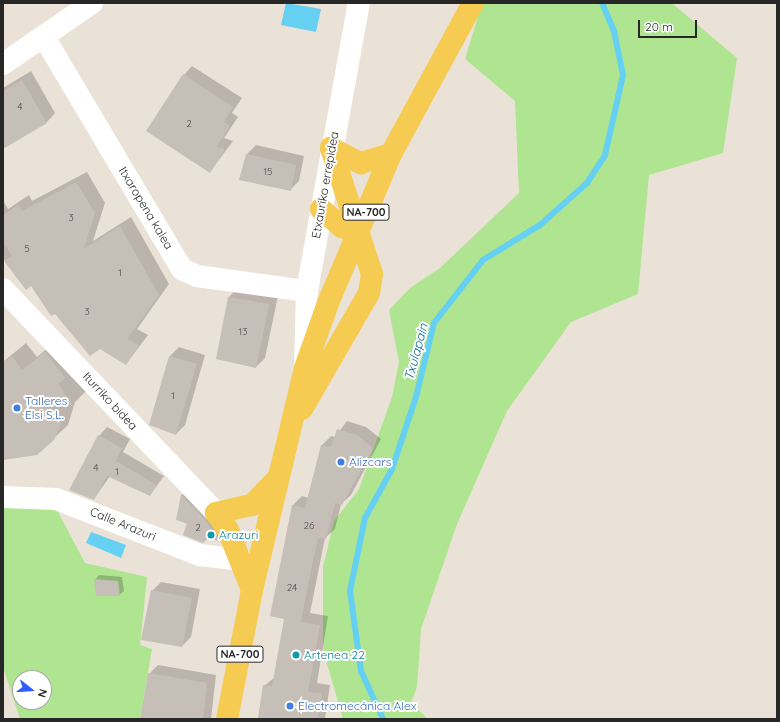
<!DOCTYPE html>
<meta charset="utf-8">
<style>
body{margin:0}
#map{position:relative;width:780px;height:722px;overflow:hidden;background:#ebe2d7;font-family:Quicksand,sans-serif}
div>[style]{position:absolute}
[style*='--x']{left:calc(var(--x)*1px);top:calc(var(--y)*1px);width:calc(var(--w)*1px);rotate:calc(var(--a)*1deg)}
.green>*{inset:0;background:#afe491}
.water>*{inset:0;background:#65d0f2}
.shadow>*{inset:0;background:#0003}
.stream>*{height:6px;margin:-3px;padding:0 3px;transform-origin:3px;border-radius:3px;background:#65d0f2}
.building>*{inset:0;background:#c5bfb8}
.minor>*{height:22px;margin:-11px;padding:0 11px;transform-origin:11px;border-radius:11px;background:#fff}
.major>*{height:22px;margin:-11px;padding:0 11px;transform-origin:11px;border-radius:11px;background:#f5cb52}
.dots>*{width:11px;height:11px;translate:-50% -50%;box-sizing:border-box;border:2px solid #fff;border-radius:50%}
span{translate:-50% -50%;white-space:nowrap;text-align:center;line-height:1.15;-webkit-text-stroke:4px #fff;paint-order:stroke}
.number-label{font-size:10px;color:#4e4d4b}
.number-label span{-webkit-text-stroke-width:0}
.shield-label span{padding:1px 3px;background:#fff;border:1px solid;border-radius:3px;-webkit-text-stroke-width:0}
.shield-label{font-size:11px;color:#272727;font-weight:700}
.street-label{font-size:12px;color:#272727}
.shop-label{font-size:12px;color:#366cbe}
.left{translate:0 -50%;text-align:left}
.culture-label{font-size:12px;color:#0d838f}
.water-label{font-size:13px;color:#096b99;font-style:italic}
.frame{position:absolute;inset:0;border:4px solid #272727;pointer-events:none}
.north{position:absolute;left:12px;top:670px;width:40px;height:40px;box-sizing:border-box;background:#fff;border:1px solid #a9a9a9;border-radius:50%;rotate:107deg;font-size:11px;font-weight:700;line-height:16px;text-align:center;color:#272727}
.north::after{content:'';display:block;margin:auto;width:14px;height:18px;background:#305bff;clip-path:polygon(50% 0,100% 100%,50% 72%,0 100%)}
.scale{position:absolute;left:638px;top:20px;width:59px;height:18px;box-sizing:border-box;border:2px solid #272727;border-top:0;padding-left:5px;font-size:12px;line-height:14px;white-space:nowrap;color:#272727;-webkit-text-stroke:3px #fff;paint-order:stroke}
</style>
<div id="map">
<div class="green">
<i style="clip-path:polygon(482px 3px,672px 3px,737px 58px,723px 153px,649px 175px,638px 294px,571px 322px,507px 411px,457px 524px,421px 629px,417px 687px,411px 703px,428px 719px,343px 719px,323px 650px,323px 567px,334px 521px,359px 489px,392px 397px,399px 362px,389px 310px,410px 288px,440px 268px,519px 193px,515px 101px,465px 59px)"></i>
<i style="clip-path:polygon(evenodd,3px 504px,56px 508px,85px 563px,147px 577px,140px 645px,152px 649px,140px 719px,20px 719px,3px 667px,3px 504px,20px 678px,44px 678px,44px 702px,20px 702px,20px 678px)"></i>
</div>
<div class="water">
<i style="clip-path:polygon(286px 3px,321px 9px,316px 32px,281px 25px)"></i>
<i style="clip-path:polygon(91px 532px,126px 545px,121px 558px,86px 543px)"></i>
</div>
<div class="shadow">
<i style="clip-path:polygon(192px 66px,242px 98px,232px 113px,238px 117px,224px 138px,233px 141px,210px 172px,184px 75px)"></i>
<i style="clip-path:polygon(31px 71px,55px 113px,47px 122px,3px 138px,3px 88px)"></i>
<i style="clip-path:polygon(256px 145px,304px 156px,299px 181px,290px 190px,247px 154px)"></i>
<i style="clip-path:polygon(87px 172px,105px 203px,93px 241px,131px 217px,169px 284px,137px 329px,148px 335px,126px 364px,32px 285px,27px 288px,3px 258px,3px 200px,8px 209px,29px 195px,32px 201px)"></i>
<i style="clip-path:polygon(238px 288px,278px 296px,265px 358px,256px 367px,217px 359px,229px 297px)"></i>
<i style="clip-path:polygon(60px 338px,86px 391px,75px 402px,68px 425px,53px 439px,3px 459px,3px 362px,26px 343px,37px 357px)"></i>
<i style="clip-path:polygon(179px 347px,205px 355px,185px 425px,176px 434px,170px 356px)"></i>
<i style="clip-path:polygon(347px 421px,366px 427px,381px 439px,351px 495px,341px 504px,335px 529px,325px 538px,310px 613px,328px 616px,317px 683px,330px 685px,325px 719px,259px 719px,264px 686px,275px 677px,285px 618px,293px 505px,302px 496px,309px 498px,322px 445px,331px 436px,335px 437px)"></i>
<i style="clip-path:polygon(107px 427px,130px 439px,123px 452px,164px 476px,150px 495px,110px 476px,94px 499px,99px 436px)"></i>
<i style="clip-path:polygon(190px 486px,227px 531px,218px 539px,177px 519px,182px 495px)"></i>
<i style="clip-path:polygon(99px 575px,122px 577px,124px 591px,119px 595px,95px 580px)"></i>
<i style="clip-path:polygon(161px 582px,200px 589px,191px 637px,182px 646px,152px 591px)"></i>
<i style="clip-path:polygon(158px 665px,216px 675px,211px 719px,141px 719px,149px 674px)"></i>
</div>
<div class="stream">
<i style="--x:383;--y:719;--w:53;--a:-114.6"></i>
<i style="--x:361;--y:671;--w:81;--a:-97.8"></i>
<i style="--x:350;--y:591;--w:75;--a:-78.4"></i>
<i style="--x:365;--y:518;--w:56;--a:-61.1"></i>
<i style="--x:392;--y:469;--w:76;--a:-71.6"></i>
<i style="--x:416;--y:397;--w:76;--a:-76.3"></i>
<i style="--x:434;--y:323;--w:80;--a:-52.1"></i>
<i style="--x:483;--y:260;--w:67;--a:-31.6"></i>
<i style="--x:540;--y:225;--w:63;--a:-41.8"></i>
<i style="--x:587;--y:183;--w:33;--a:-57"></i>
<i style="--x:605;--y:155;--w:82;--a:-77.3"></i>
<i style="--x:623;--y:75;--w:45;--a:-101.6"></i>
<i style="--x:614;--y:31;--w:30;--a:-113"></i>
</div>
<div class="building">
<i style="clip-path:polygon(183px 74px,233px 107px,224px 122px,230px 126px,216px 147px,225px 149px,210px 173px,146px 131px)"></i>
<i style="clip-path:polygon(22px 80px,47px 123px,3px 149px,3px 91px)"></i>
<i style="clip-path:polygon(246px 154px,296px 165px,291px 191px,239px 180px)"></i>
<i style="clip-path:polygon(76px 182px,95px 213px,84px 249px,120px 226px,159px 295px,127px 339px,139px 345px,126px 365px,100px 349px,90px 356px,55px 314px,51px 316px,31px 286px,26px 290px,4px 261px,12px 256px,3px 242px,3px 215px,18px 205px,22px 211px)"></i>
<i style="clip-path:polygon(228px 297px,269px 304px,256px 368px,216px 359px)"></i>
<i style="clip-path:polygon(45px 352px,65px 378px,59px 384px,73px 406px,46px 398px,43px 406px,64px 417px,54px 440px,37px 455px,3px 460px,3px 363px,12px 356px,22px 370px)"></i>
<i style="clip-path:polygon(169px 356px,197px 364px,176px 435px,149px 425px)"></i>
<i style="clip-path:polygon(337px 429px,357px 435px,373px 448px,342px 505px,335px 503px,326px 539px,318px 538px,313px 560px,301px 622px,320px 625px,308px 692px,322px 693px,318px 719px,258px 718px,263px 685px,272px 686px,284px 619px,270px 616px,292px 505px,305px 508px,321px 445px,331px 447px)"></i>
<i style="clip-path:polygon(98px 435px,122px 448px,116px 461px,157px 485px,150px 496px,107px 476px,94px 500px,69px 490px)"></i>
<i style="clip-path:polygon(181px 494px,206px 521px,219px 541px,208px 538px,203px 543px,183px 535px,187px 523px,176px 520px)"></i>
<i style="clip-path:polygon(94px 579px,118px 581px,120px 596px,96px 596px)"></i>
<i style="clip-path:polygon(151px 590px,192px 598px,182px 647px,141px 640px)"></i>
<i style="clip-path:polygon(148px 673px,207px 683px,203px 719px,140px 719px)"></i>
</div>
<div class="minor">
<i style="--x:44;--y:37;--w:270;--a:59.3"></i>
<i style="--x:182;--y:269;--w:17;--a:25"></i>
<i style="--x:197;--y:276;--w:111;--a:7.8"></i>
<i style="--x:3;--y:64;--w:108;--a:-34.4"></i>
<i style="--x:3;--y:289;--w:309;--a:46.4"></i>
<i style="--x:305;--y:367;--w:76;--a:-88.5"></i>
<i style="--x:307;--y:291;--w:293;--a:-79.8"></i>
<i style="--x:3;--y:497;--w:53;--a:2.2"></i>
<i style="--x:56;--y:499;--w:155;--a:21.3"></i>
<i style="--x:200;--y:555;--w:42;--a:6.8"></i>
</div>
<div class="major">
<i style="--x:331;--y:148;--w:34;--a:27"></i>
<i style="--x:361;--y:163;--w:31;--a:-17"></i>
<i style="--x:321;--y:209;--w:28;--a:41"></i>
<i style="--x:342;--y:227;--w:16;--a:18"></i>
<i style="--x:302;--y:409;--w:134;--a:-60"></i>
<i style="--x:369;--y:293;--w:19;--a:-81"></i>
<i style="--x:372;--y:274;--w:133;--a:-108"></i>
<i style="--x:252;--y:590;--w:65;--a:-111.8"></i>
<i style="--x:228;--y:530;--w:21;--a:-125"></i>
<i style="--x:216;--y:513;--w:37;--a:-13"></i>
<i style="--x:252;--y:505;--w:35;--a:-46"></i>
<i style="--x:227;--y:719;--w:131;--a:-79"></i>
<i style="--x:252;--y:590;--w:228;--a:-76.6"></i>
<i style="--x:305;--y:368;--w:69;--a:-70.5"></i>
<i style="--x:328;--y:303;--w:162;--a:-67.1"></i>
<i style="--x:391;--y:154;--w:172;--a:-61.5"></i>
</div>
<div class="dots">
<i style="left:17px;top:408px;background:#3f7fe0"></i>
<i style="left:341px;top:462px;background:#3f7fe0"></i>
<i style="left:211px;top:535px;background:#0f9aa8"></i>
<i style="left:296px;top:655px;background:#0f9aa8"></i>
<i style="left:290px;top:706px;background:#3f7fe0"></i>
</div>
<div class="number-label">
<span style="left:20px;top:107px">4</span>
<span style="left:189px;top:124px">2</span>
<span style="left:268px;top:172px">15</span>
<span style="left:71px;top:218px">3</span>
<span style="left:27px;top:249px">5</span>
<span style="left:120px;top:273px">1</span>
<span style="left:87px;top:312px">3</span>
<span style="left:243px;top:332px">13</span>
<span style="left:173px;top:396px">1</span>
<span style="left:96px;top:468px">4</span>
<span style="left:117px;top:472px">1</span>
<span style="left:309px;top:526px">26</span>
<span style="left:198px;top:528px">2</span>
<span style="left:292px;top:588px">24</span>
</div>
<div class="shield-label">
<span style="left:366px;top:212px">NA-700</span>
<span style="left:240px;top:654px">NA-700</span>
</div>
<div class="street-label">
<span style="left:325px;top:185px;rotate:-80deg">Etxauriko errepidea</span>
<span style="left:146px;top:208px;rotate:59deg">Itxaropena kalea</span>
<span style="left:110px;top:401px;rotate:47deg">Iturriko bidea</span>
<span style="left:123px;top:524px;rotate:22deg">Calle Arazuri</span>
</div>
<div class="shop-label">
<span class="left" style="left:25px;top:408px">Talleres<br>Elsi S.L.</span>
<span class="left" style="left:349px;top:462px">Alizcars</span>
<span class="left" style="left:298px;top:706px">Electromecánica Alex</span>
</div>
<div class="culture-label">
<span class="left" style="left:219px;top:535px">Arazuri</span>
<span class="left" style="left:304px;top:655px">Artenea 22</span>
</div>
<div class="water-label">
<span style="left:416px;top:352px;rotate:-75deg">Txulapain</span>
</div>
<div class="frame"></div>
<div class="north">N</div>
<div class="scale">20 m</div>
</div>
